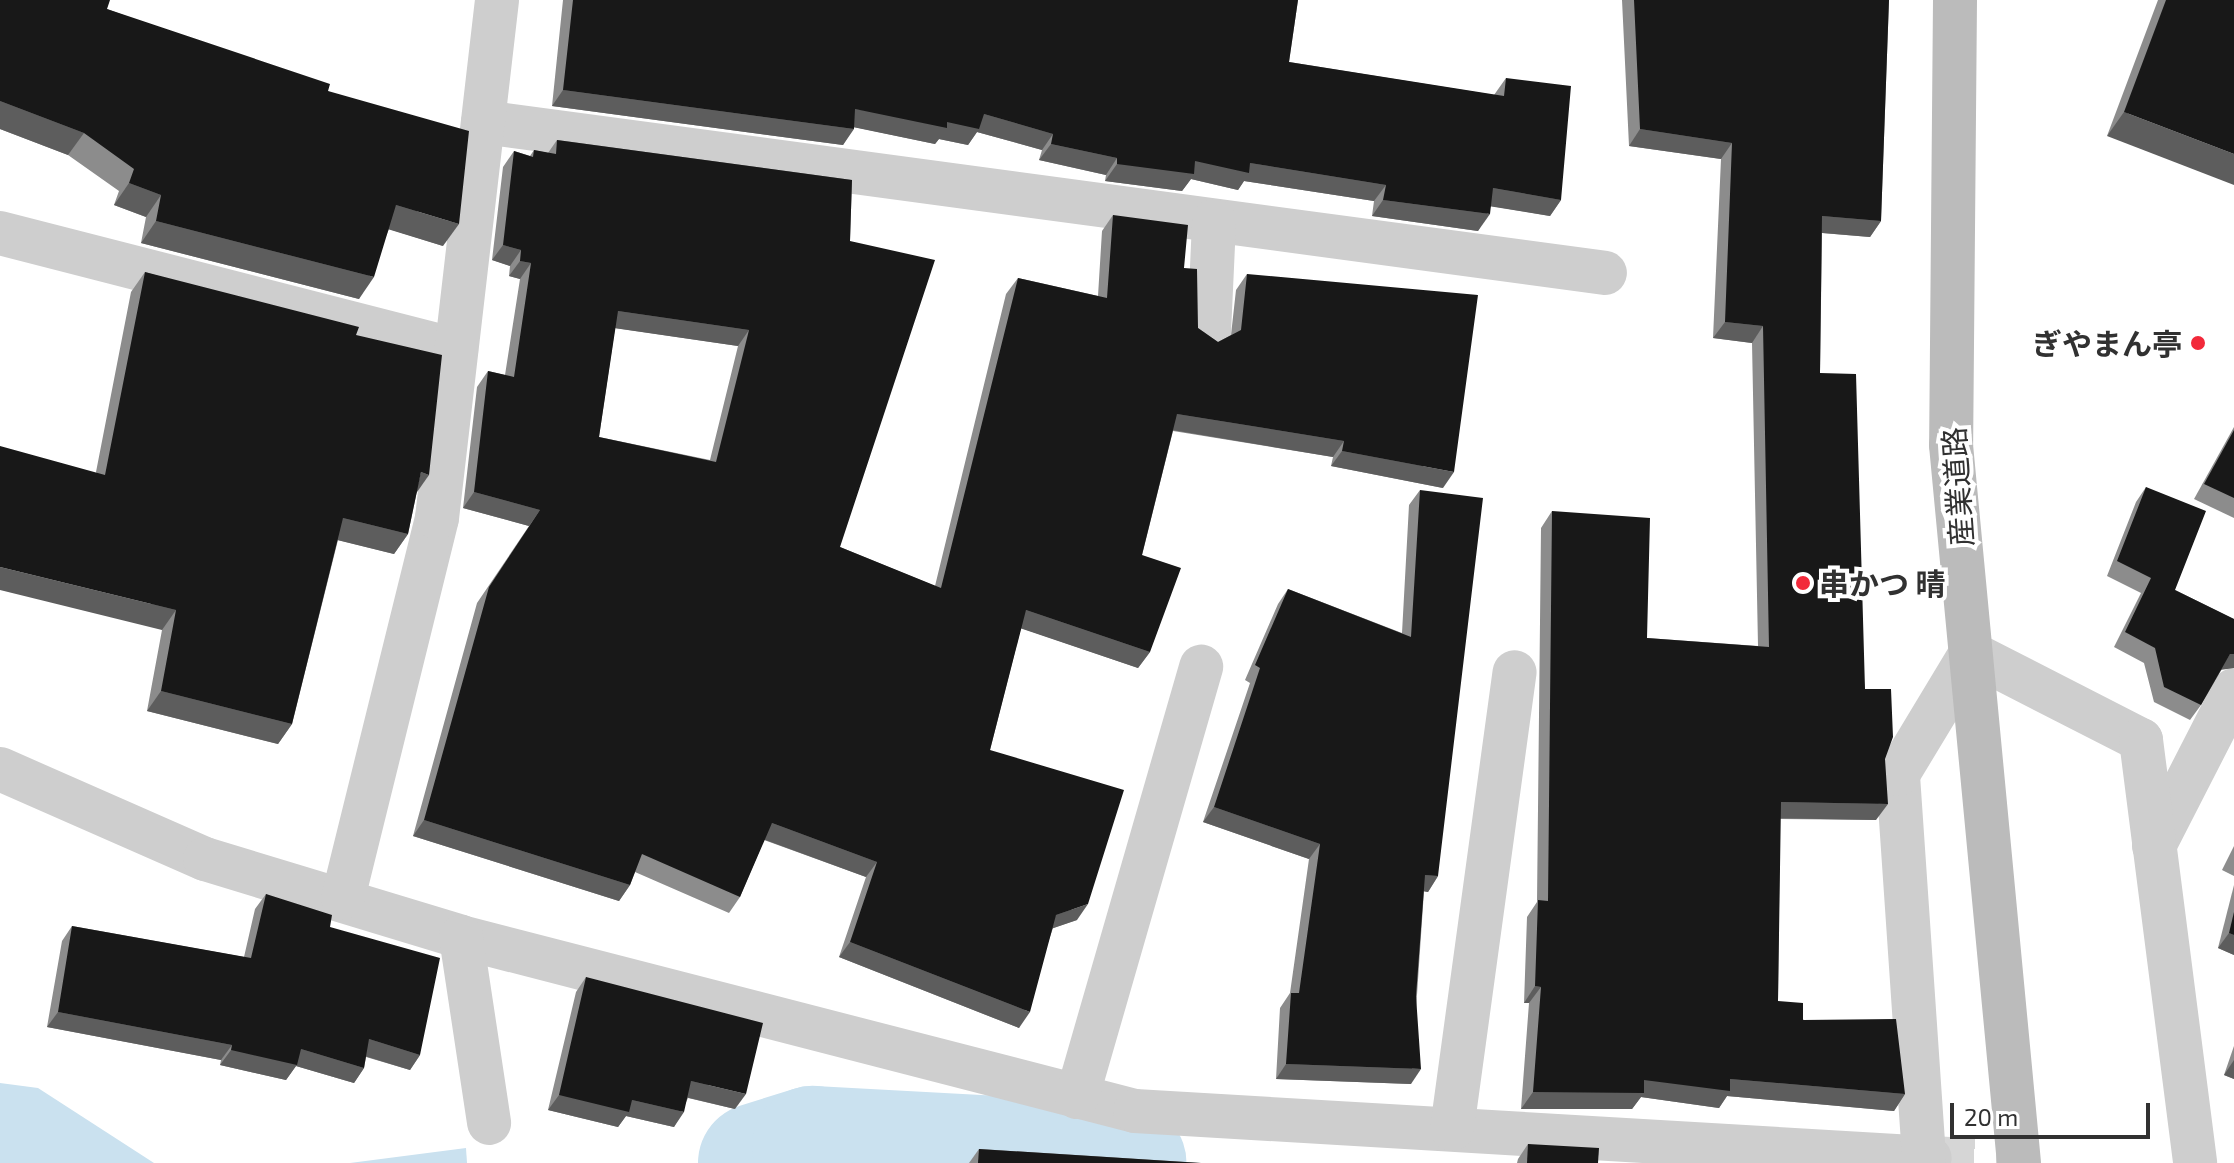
<!DOCTYPE html>
<meta charset="utf-8">
<style>
body{margin:0}
#map{position:relative;width:2234px;height:1163px;overflow:hidden;background:#fff;font-family:"Exo 2","Noto Sans JP",sans-serif}
div>[style]{position:absolute}
[style*='--x']{left:calc(var(--x)*1px);top:calc(var(--y)*1px);width:calc(var(--w)*1px);rotate:calc(var(--a)*1deg)}
.water>*{inset:0;background:#cae1ef}
.river>*{height:120px;margin:-60px;padding:0 60px;transform-origin:60px;border-radius:60px;background:#cae1ef}
.street-tunnel>*{height:44px;margin-top:-22px;transform-origin:0;background:repeating-linear-gradient(90deg,#d6d6d6 0 44px,transparent 0 66px)}
.street>*{height:44px;margin:-22px;padding:0 22px;transform-origin:22px;border-radius:22px;background:#cecece}
.secondary>*{height:44px;margin:-22px;padding:0 22px;transform-origin:22px;border-radius:22px;background:#bbb}
.wall>*{inset:0;background:#8c8c8c}
.shaded-wall>*{inset:0;background:#5d5d5d}
.building>*{inset:0;background:#181818}
.dots>*{width:22px;height:22px;translate:-50% -50%;box-sizing:border-box;border:4px solid #fff;border-radius:50%}
span{translate:-50% -50%;white-space:nowrap;text-align:center;line-height:1.15;-webkit-text-stroke:8px #fff;paint-order:stroke}
.poi-label{font-size:30px;color:#313131;font-weight:700}
.right{translate:-100% -50%;text-align:right}
.left{translate:0 -50%;text-align:left}
.street-label{font-size:30px;color:#313131}
.scale{position:absolute;left:1950px;top:1103px;width:200px;height:36px;box-sizing:border-box;border:4px solid #313131;border-top:0;padding-left:10px;font-size:24px;line-height:28px;white-space:nowrap;color:#313131;-webkit-text-stroke:6px #fff;paint-order:stroke}
</style>
<div id="map">
<div class="water">
<i style="clip-path:polygon(0 1083px,38px 1088px,154px 1163px,0 1163px)"></i>
<i style="clip-path:polygon(466px 1148px,467px 1163px,350px 1163px)"></i>
</div>
<div class="river">
<i style="--x:758;--y:1163;--w:57;--a:-17.5"></i>
<i style="--x:812;--y:1146;--w:315;--a:3.1"></i>
</div>
<div class="street-tunnel">
<i style="--x:1930;--y:1158;--w:100;--a:2.9"></i>
</div>
<div class="street">
<i style="--x:483;--y:122;--w:1132;--a:7.66"></i>
<i style="--x:0;--y:233;--w:471;--a:14.4"></i>
<i style="--x:1209;--y:333;--w:112;--a:-87.4"></i>
<i style="--x:0;--y:769;--w:224;--a:23.7"></i>
<i style="--x:205;--y:859;--w:268;--a:16.9"></i>
<i style="--x:461;--y:937;--w:696;--a:14.48"></i>
<i style="--x:1135;--y:1111;--w:796;--a:3.38"></i>
<i style="--x:2154;--y:846;--w:175;--a:-62.9"></i>
<i style="--x:343;--y:898;--w:391;--a:-76.1"></i>
<i style="--x:437;--y:518;--w:521;--a:-83.39"></i>
<i style="--x:461;--y:937;--w:188;--a:81.4"></i>
<i style="--x:1077;--y:1097;--w:448;--a:-73.9"></i>
<i style="--x:1452;--y:1129;--w:461;--a:-82.2"></i>
<i style="--x:1924;--y:1157;--w:384;--a:-93.9"></i>
<i style="--x:1898;--y:774;--w:141;--a:-58.9"></i>
<i style="--x:1971;--y:653;--w:191;--a:27.1"></i>
<i style="--x:2141;--y:740;--w:426;--a:82.7"></i>
</div>
<div class="secondary">
<i style="--x:1955;--y:0;--w:445;--a:90.5"></i>
<i style="--x:1951;--y:445;--w:721;--a:84.59"></i>
</div>
<div class="wall">
<i style="clip-path:polygon(0 0,107px 9px,328px 91px,443px 246px,389px 229px,359px 299px,141px 243px,146px 217px,114px 205px,119px 191px,68px 155px,0 129px)"></i>
<i style="clip-path:polygon(563px 0,1298px 0,1289px 62px,1494px 95px,1506px 78px,1561px 200px,1550px 216px,1491px 206px,1478px 231px,1372px 216px,1374px 201px,1244px 181px,1238px 190px,1191px 179px,1182px 191px,1105px 181px,1106px 175px,1039px 160px,1042px 150px,977px 132px,968px 145px,939px 139px,935px 144px,854px 127px,843px 145px,552px 106px)"></i>
<i style="clip-path:polygon(1622px 0,1889px 0,1881px 221px,1870px 237px,1822px 233px,1820px 373px,1865px 689px,1885px 759px,1876px 820px,1780px 819px,1778px 1001px,1905px 1094px,1894px 1111px,1727px 1096px,1719px 1108px,1641px 1097px,1632px 1109px,1521px 1109px,1529px 1003px,1524px 1003px,1527px 917px,1537px 902px,1541px 528px,1552px 511px,1647px 638px,1758px 646px,1752px 343px,1713px 338px,1721px 159px,1629px 146px)"></i>
<i style="clip-path:polygon(2158px 0,2234px 0,2107px 136px)"></i>
<i style="clip-path:polygon(evenodd,557px 140px,852px 180px,840px 547px,935px 586px,1006px 294px,1018px 278px,1098px 296px,1102px 231px,1113px 215px,1184px 268px,1198px 328px,1218px 342px,1231px 335px,1236px 290px,1247px 274px,1443px 488px,1331px 466px,1333px 457px,1173px 431px,1142px 555px,1150px 652px,1138px 668px,1021px 628px,990px 750px,1077px 920px,1053px 928px,1019px 1028px,839px 957px,866px 877px,764px 840px,740px 897px,729px 913px,635px 872px,630px 885px,619px 901px,413px 836px,477px 603px,529px 526px,463px 508px,477px 387px,488px 371px,505px 375px,520px 279px,509px 276px,510px 266px,492px 260px,503px 167px,514px 151px,530px 156px,534px 150px,548px 153px,557px 140px,615px 328px,738px 346px,710px 460px,599px 437px,615px 328px)"></i>
<i style="clip-path:polygon(145px 272px,356px 335px,417px 491px,408px 534px,394px 554px,338px 540px,292px 724px,278px 744px,147px 711px,162px 630px,96px 472px,131px 292px)"></i>
<i style="clip-path:polygon(2234px 427px,2234px 518px,2194px 499px)"></i>
<i style="clip-path:polygon(2146px 487px,2175px 590px,2234px 619px,2234px 668px,2222px 669px,2201px 705px,2190px 720px,2154px 702px,2144px 663px,2114px 647px,2141px 593px,2107px 576px,2136px 502px)"></i>
<i style="clip-path:polygon(1420px 490px,1438px 876px,1428px 892px,1424px 891px,1411px 1084px,1276px 1079px,1280px 1008px,1290px 993px,1309px 859px,1203px 822px,1250px 683px,1245px 680px,1278px 604px,1288px 589px,1402px 633px,1409px 505px)"></i>
<i style="clip-path:polygon(2234px 846px,2234px 876px,2222px 870px)"></i>
<i style="clip-path:polygon(2234px 885px,2234px 955px,2218px 948px)"></i>
<i style="clip-path:polygon(266px 894px,330px 927px,420px 1055px,410px 1070px,366px 1057px,364px 1068px,354px 1083px,296px 1066px,286px 1080px,220px 1065px,221px 1060px,47px 1027px,62px 941px,72px 926px,244px 957px,255px 909px)"></i>
<i style="clip-path:polygon(586px 977px,735px 1109px,688px 1098px,674px 1127px,626px 1116px,618px 1127px,548px 1110px,576px 992px)"></i>
<i style="clip-path:polygon(2234px 1046px,2234px 1079px,2224px 1075px)"></i>
<i style="clip-path:polygon(1528px 1144px,1598px 1163px,1517px 1163px,1518px 1159px)"></i>
<i style="clip-path:polygon(979px 1149px,1201px 1163px,969px 1163px)"></i>
</div>
<div class="shaded-wall">
<i style="clip-path:polygon(563px 90px,854px 129px,843px 145px,552px 106px)"></i>
<i style="clip-path:polygon(0 101px,84px 133px,68px 155px,0 129px)"></i>
<i style="clip-path:polygon(855px 109px,947px 122px,984px 114px,1053px 134px,1042px 150px,977px 132px,968px 145px,939px 139px,935px 144px,843px 125px)"></i>
<i style="clip-path:polygon(2124px 112px,2234px 154px,2234px 185px,2107px 136px)"></i>
<i style="clip-path:polygon(1640px 129px,1732px 143px,1721px 159px,1629px 146px)"></i>
<i style="clip-path:polygon(1051px 144px,1117px 158px,1106px 175px,1039px 160px)"></i>
<i style="clip-path:polygon(1195px 161px,1250px 163px,1386px 185px,1374px 201px,1244px 181px,1238px 190px,1191px 179px,1182px 191px,1105px 181px,1117px 164px)"></i>
<i style="clip-path:polygon(129px 183px,161px 195px,146px 217px,114px 205px)"></i>
<i style="clip-path:polygon(1493px 188px,1561px 200px,1550px 216px,1482px 205px)"></i>
<i style="clip-path:polygon(1383px 200px,1490px 214px,1478px 231px,1372px 216px)"></i>
<i style="clip-path:polygon(396px 205px,459px 224px,443px 246px,381px 227px)"></i>
<i style="clip-path:polygon(1822px 216px,1881px 221px,1870px 237px,1811px 232px)"></i>
<i style="clip-path:polygon(156px 221px,374px 277px,359px 299px,141px 243px)"></i>
<i style="clip-path:polygon(503px 245px,521px 250px,510px 266px,492px 260px)"></i>
<i style="clip-path:polygon(520px 261px,531px 263px,520px 279px,509px 276px)"></i>
<i style="clip-path:polygon(618px 311px,749px 330px,738px 346px,607px 327px)"></i>
<i style="clip-path:polygon(1725px 322px,1763px 326px,1752px 343px,1713px 338px)"></i>
<i style="clip-path:polygon(1177px 414px,1344px 441px,1333px 457px,1166px 429px)"></i>
<i style="clip-path:polygon(1342px 451px,1454px 472px,1443px 488px,1331px 466px)"></i>
<i style="clip-path:polygon(421px 472px,429px 475px,415px 495px)"></i>
<i style="clip-path:polygon(474px 492px,540px 510px,529px 526px,463px 508px)"></i>
<i style="clip-path:polygon(343px 518px,408px 534px,394px 554px,329px 538px)"></i>
<i style="clip-path:polygon(0 567px,176px 610px,162px 630px,0 590px)"></i>
<i style="clip-path:polygon(1026px 610px,1150px 652px,1138px 668px,1014px 626px)"></i>
<i style="clip-path:polygon(2230px 654px,2234px 654px,2234px 668px,2220px 670px)"></i>
<i style="clip-path:polygon(161px 691px,292px 724px,278px 744px,147px 711px)"></i>
<i style="clip-path:polygon(1781px 802px,1888px 804px,1876px 820px,1769px 818px)"></i>
<i style="clip-path:polygon(1214px 807px,1320px 844px,1309px 859px,1203px 822px)"></i>
<i style="clip-path:polygon(424px 820px,630px 885px,619px 901px,413px 836px)"></i>
<i style="clip-path:polygon(772px 823px,877px 862px,866px 877px,760px 838px)"></i>
<i style="clip-path:polygon(1425px 875px,1438px 876px,1428px 892px,1415px 890px)"></i>
<i style="clip-path:polygon(1088px 904px,1077px 920px,1045px 931px,1056px 915px)"></i>
<i style="clip-path:polygon(2229px 933px,2234px 935px,2234px 955px,2218px 948px)"></i>
<i style="clip-path:polygon(850px 942px,1030px 1012px,1019px 1028px,839px 957px)"></i>
<i style="clip-path:polygon(1535px 986px,1541px 987px,1529px 1003px,1524px 1003px)"></i>
<i style="clip-path:polygon(58px 1012px,232px 1045px,221px 1060px,47px 1027px)"></i>
<i style="clip-path:polygon(369px 1039px,420px 1055px,410px 1070px,358px 1054px)"></i>
<i style="clip-path:polygon(301px 1049px,364px 1068px,354px 1083px,296px 1066px,286px 1080px,220px 1065px,231px 1050px)"></i>
<i style="clip-path:polygon(2234px 1060px,2234px 1079px,2224px 1075px)"></i>
<i style="clip-path:polygon(1286px 1064px,1421px 1069px,1411px 1084px,1276px 1079px)"></i>
<i style="clip-path:polygon(1730px 1079px,1905px 1094px,1894px 1111px,1727px 1096px,1719px 1108px,1641px 1097px,1632px 1109px,1521px 1109px,1533px 1092px,1644px 1080px)"></i>
<i style="clip-path:polygon(691px 1081px,746px 1094px,735px 1109px,681px 1096px)"></i>
<i style="clip-path:polygon(559px 1095px,632px 1100px,684px 1112px,674px 1127px,626px 1116px,618px 1127px,548px 1110px)"></i>
</div>
<div class="building">
<i style="clip-path:polygon(0 0,110px 0,107px 9px,330px 84px,328px 91px,469px 131px,459px 224px,396px 205px,374px 277px,156px 221px,161px 195px,129px 183px,134px 169px,84px 133px,0 101px)"></i>
<i style="clip-path:polygon(573px 0,1298px 0,1289px 62px,1504px 96px,1506px 78px,1571px 86px,1561px 200px,1493px 188px,1490px 214px,1383px 200px,1386px 185px,1250px 163px,1249px 173px,1195px 161px,1194px 174px,1117px 164px,1117px 158px,1051px 144px,1053px 134px,984px 114px,979px 129px,947px 122px,947px 128px,855px 109px,854px 129px,563px 90px)"></i>
<i style="clip-path:polygon(1634px 0,1889px 0,1881px 221px,1822px 216px,1820px 373px,1856px 374px,1865px 689px,1891px 689px,1893px 737px,1885px 759px,1888px 804px,1781px 802px,1778px 1001px,1803px 1003px,1803px 1020px,1896px 1019px,1905px 1094px,1730px 1079px,1730px 1091px,1644px 1080px,1644px 1093px,1533px 1092px,1541px 987px,1535px 986px,1538px 900px,1548px 901px,1552px 511px,1650px 518px,1647px 638px,1769px 647px,1763px 326px,1725px 322px,1732px 143px,1640px 129px)"></i>
<i style="clip-path:polygon(2166px 0,2234px 0,2234px 154px,2124px 112px)"></i>
<i style="clip-path:polygon(evenodd,557px 140px,852px 180px,850px 241px,935px 260px,840px 547px,941px 588px,1018px 278px,1107px 298px,1113px 215px,1188px 225px,1184px 268px,1197px 269px,1198px 328px,1218px 342px,1241px 330px,1247px 274px,1478px 295px,1454px 472px,1342px 451px,1344px 441px,1177px 414px,1142px 555px,1181px 568px,1150px 652px,1026px 610px,990px 750px,1124px 790px,1088px 904px,1056px 915px,1030px 1012px,850px 942px,877px 862px,772px 823px,740px 897px,642px 854px,630px 885px,424px 820px,489px 587px,540px 510px,474px 492px,488px 371px,514px 377px,531px 263px,520px 261px,521px 250px,503px 245px,514px 151px,533px 157px,534px 150px,556px 154px,557px 140px,618px 311px,749px 330px,716px 462px,599px 437px,618px 311px)"></i>
<i style="clip-path:polygon(145px 272px,359px 327px,356px 335px,442px 355px,429px 475px,421px 472px,408px 534px,343px 518px,292px 724px,161px 691px,176px 610px,0 567px,0 446px,105px 475px)"></i>
<i style="clip-path:polygon(2234px 430px,2234px 498px,2204px 484px)"></i>
<i style="clip-path:polygon(2146px 487px,2206px 511px,2175px 590px,2234px 619px,2234px 654px,2230px 654px,2201px 705px,2164px 687px,2155px 648px,2125px 632px,2151px 578px,2117px 561px)"></i>
<i style="clip-path:polygon(1420px 490px,1483px 498px,1438px 876px,1425px 875px,1416px 996px,1421px 1069px,1286px 1064px,1291px 993px,1299px 993px,1320px 844px,1214px 807px,1260px 668px,1255px 665px,1288px 589px,1411px 637px)"></i>
<i style="clip-path:polygon(266px 894px,332px 915px,330px 927px,440px 958px,420px 1055px,369px 1039px,364px 1068px,301px 1049px,297px 1065px,231px 1050px,232px 1045px,58px 1012px,72px 926px,251px 958px)"></i>
<i style="clip-path:polygon(2234px 912px,2234px 935px,2229px 933px)"></i>
<i style="clip-path:polygon(586px 977px,763px 1023px,746px 1094px,691px 1081px,684px 1112px,632px 1100px,629px 1112px,559px 1095px)"></i>
<i style="clip-path:polygon(1528px 1144px,1599px 1148px,1598px 1163px,1527px 1163px)"></i>
<i style="clip-path:polygon(979px 1149px,1201px 1163px,978px 1163px)"></i>
</div>
<div class="dots">
<i style="left:2198px;top:343px;background:#f2293a"></i>
<i style="left:1803px;top:583px;background:#f2293a"></i>
</div>
<div class="poi-label">
<span class="right" style="left:2182px;top:343px">ぎやまん亭</span>
<span class="left" style="left:1819px;top:583px">串かつ 晴</span>
</div>
<div class="street-label">
<span style="left:1957px;top:487px;rotate:-94deg">産業道路</span>
</div>
<div class="scale">20 m</div>
</div>
